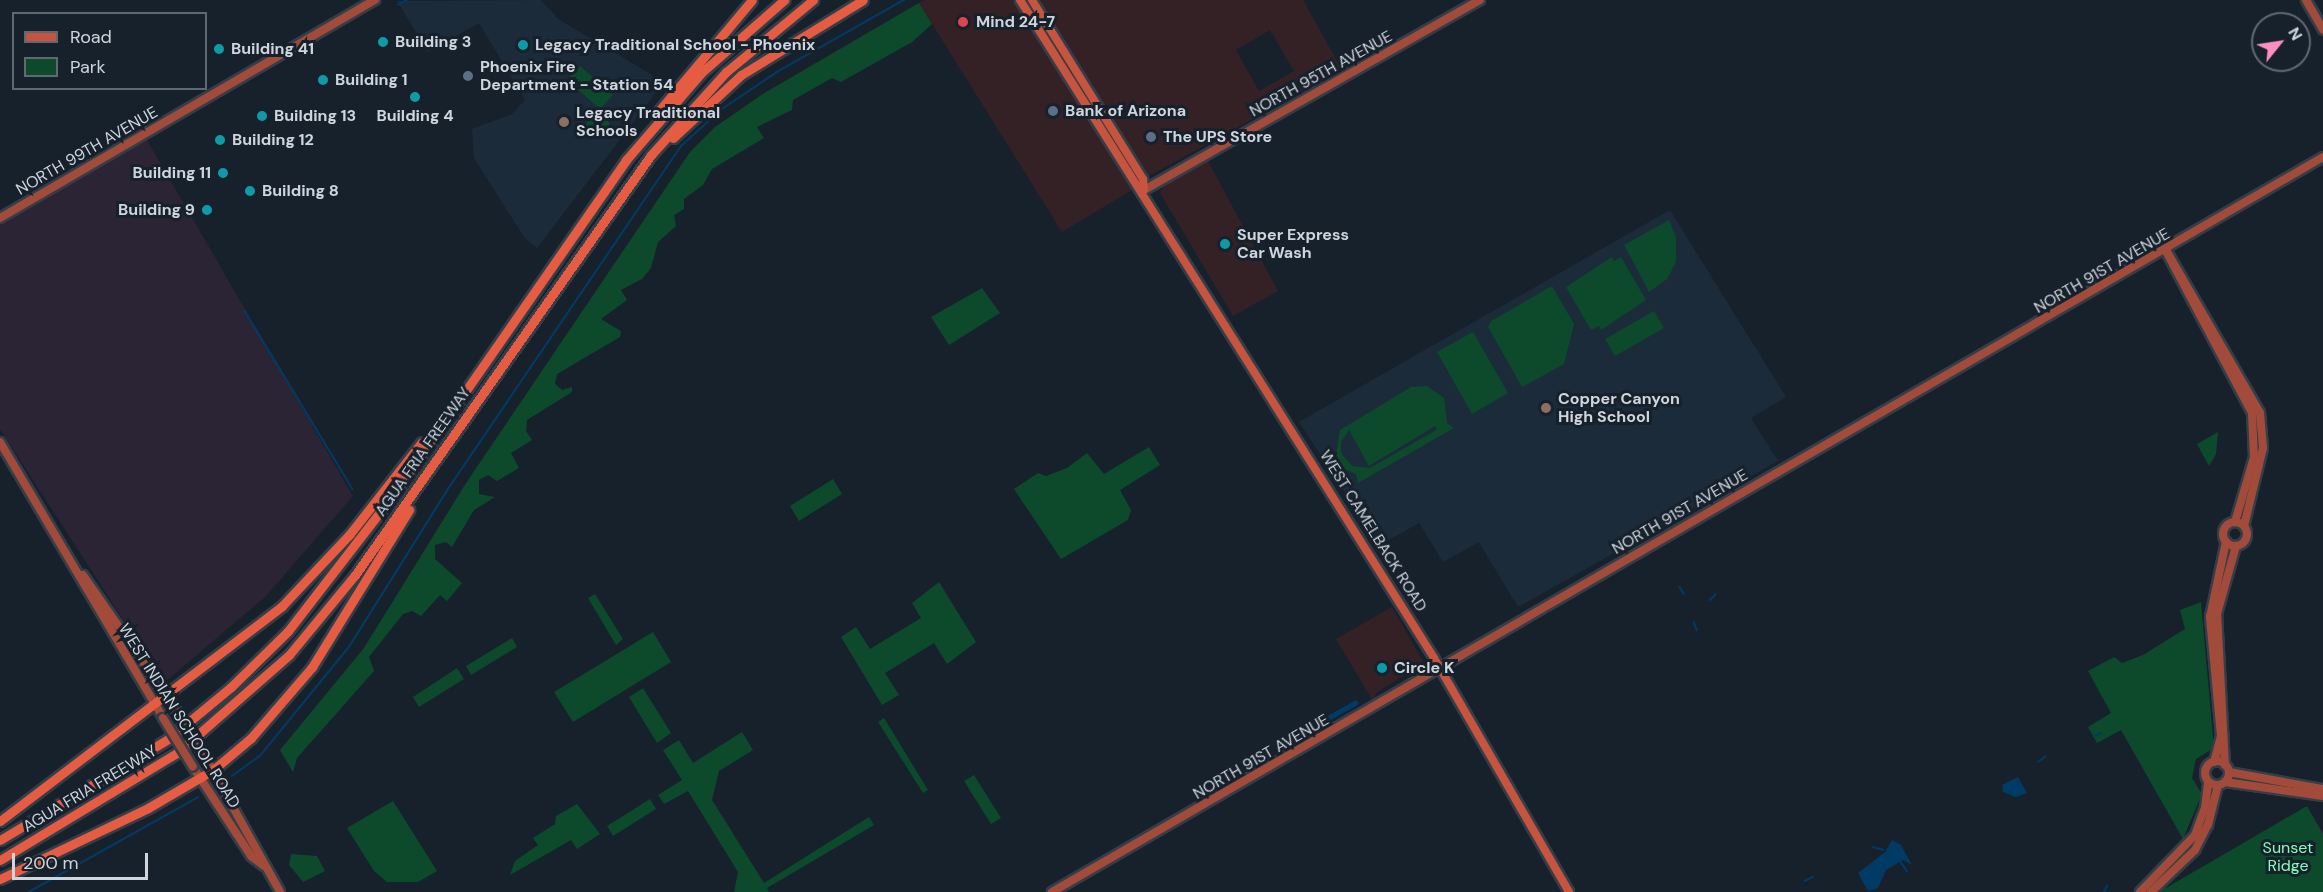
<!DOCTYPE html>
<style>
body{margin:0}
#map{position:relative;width:2323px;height:892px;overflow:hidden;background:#17212c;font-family:"DM Sans",sans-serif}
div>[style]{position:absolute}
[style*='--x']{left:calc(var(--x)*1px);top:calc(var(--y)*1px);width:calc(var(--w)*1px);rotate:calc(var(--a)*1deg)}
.commercial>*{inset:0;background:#342126}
.industrial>*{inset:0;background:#2a2434}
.built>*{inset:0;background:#1b2b3a}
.green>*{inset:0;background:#0c4a2b}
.round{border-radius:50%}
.water>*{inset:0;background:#003b66}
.stream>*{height:1.5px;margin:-0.75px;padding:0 0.75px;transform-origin:0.75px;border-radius:0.75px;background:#003b66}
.canal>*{height:4.5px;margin:-2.25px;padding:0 2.25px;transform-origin:2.25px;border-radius:2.25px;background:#003b66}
.roads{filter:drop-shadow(2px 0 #343e48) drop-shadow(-2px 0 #343e48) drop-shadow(0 2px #343e48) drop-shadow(0 -2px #343e48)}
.secondary>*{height:8px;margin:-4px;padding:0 4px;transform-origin:4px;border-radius:4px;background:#a24b3a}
.secondary>.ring{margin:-4px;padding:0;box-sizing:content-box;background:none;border:8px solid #a24b3a;border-radius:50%}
.primary>*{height:8px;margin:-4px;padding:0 4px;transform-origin:4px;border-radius:4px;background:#c6543e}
.highway>*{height:9px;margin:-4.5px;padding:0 4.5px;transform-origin:4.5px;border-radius:4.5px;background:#e65c42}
.bridges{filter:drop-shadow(2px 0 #343e48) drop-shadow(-2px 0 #343e48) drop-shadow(0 2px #343e48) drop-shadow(0 -2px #343e48)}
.secondary-bridge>*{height:8px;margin:-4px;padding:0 4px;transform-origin:4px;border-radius:4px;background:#a24b3a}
.dots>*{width:16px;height:16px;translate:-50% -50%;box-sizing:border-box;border:3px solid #17212c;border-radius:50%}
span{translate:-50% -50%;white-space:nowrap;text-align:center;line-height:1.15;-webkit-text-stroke:6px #17212c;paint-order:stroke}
.poi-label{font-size:16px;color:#ced5dc;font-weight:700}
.left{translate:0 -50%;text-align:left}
.right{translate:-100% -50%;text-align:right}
.street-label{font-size:16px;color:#ced5dc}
.park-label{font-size:16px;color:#86fcb5}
.legend{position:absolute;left:12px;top:12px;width:195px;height:78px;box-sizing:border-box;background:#17212c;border:2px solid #606972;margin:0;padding:8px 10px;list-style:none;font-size:18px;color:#ced5dc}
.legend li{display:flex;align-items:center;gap:12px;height:30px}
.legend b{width:30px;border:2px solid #606972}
.north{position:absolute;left:2251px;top:12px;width:60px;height:60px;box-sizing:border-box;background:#17212c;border:2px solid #606972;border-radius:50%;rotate:60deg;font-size:16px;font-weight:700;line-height:24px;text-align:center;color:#ced5dc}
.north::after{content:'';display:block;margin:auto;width:21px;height:27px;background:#fc8fc1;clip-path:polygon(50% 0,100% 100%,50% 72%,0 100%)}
.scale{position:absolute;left:12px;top:853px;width:136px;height:27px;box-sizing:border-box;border:3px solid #ced5dc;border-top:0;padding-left:8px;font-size:18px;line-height:21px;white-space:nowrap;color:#ced5dc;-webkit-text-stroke:4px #17212c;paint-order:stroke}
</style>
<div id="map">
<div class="commercial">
<i style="clip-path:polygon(925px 0,1015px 0,1132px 190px,1062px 232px,919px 3px)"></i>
<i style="clip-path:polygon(evenodd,1038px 0,1303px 0,1342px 70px,1149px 176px,1038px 0,1270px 30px,1294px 71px,1259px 91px,1236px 50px,1270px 30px)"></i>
<i style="clip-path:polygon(1208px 161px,1278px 291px,1233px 316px,1160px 193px,1164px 185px)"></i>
<i style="clip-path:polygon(1392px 607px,1424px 663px,1376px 693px,1373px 701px,1336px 639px)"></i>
</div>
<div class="industrial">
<i style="clip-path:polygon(147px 140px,353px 496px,266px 596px,164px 683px,0 429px,0 226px)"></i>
</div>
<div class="built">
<i style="clip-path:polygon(541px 0,558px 19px,664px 82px,537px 248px,524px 237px,474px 158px,472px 129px,512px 114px,525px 100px,479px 23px,428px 52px,397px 1px)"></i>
<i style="clip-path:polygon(1670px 210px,1786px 397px,1751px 418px,1778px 461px,1518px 607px,1479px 542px,1443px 562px,1419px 523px,1382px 544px,1374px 537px,1299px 422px)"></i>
</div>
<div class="green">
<i style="clip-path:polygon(919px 3px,932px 24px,912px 42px,841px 82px,832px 78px,793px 100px,792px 110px,757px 127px,764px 138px,712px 169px,703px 185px,684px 199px,684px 209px,674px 215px,676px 226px,658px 242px,651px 268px,642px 279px,621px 290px,627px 300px,601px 319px,621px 331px,620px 337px,557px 374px,555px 384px,562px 390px,572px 387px,572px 392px,527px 420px,526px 431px,532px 440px,511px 453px,519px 468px,497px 481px,488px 475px,479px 480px,479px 494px,495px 497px,474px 510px,452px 547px,446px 542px,435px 545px,435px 559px,462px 583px,447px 601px,440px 595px,421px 616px,412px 611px,403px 614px,369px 657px,374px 671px,297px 758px,293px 772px,280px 750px,364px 648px,466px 483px,690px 152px,715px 127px,766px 92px)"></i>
<i style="clip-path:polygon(580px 66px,613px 95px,600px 109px,567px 80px)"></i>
<i class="round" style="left:586px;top:115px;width:24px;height:24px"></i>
<i style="clip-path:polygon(1669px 220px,1676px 237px,1676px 262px,1667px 279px,1649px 292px,1624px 245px)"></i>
<i style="clip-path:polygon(1612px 257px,1614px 261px,1621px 257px,1646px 300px,1601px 330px,1599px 326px,1591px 330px,1566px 287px)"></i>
<i style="clip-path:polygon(1552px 286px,1574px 324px,1564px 364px,1522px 387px,1488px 327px,1491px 321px)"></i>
<i style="clip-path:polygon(982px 288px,1000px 313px,949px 345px,931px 317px)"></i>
<i style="clip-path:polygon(1654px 311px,1664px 328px,1615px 356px,1605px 339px)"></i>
<i style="clip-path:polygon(1473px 332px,1508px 393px,1472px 414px,1437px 352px)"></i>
<i style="clip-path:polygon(evenodd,1427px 386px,1444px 398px,1447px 423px,1454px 428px,1358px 483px,1356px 474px,1345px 469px,1336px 455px,1340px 430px,1411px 387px,1427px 386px,1435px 426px,1437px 429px,1433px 432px,1370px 468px,1352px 466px,1341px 453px,1341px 442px,1349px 430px,1369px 466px,1435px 426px)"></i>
<i style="clip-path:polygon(2218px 432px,2216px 454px,2209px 466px,2197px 444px)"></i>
<i style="clip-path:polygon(1149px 447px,1160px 465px,1120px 490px,1131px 510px,1128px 520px,1061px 559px,1014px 489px,1038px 473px,1046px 476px,1067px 468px,1087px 453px,1104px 474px)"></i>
<i style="clip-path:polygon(833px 479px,842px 494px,799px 521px,790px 506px)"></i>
<i style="clip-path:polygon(939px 582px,976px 642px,947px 664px,934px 643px,885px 673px,899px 695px,882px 705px,841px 637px,856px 627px,870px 649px,921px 618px,912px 603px)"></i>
<i style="clip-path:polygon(595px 594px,623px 639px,616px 645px,588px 598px)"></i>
<i style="clip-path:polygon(2201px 602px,2214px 748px,2196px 759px,2192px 778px,2202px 794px,2183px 839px,2121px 730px,2097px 743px,2088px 727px,2111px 713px,2088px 671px,2114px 657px,2122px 663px,2143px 655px,2185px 629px,2180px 610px)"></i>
<i style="clip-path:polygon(653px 632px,671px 662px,573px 722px,554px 692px)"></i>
<i style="clip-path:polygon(512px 638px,517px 647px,471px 675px,466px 666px)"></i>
<i style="clip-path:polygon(457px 668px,464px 679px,419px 707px,413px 697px)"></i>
<i style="clip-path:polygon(643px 688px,671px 733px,657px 743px,629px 697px)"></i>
<i style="clip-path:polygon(884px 718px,928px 790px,923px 793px,878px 722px)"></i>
<i style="clip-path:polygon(742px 732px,753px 750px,719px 771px,712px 800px,764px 883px,869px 817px,874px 825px,767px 888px,769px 892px,734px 892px,738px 872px,688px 791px,664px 804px,658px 795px,682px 780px,663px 750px,679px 740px,693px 763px)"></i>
<i style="clip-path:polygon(974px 775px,1001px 818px,991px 824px,964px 781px)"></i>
<i style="clip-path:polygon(650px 799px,656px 809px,613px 836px,607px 826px)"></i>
<i style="clip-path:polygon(393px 801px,437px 871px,418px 882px,387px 882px,374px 871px,347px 828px)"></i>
<i style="clip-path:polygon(577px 804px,600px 834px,577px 849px,571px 840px,510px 875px,515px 861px,538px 845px,533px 838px,555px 824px,556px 816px)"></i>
<i style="clip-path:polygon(2307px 806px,2323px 834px,2323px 892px,2159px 892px)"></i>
<i style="clip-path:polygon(291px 854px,317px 856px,325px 871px,303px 882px,289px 865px)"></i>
</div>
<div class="water">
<i style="clip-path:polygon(2018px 777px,2027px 793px,2016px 797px,2003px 792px,2002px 785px)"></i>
<i style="clip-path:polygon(1892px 840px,1901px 845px,1912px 865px,1903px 860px,1886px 870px,1878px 888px,1868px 891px,1858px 873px,1885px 852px)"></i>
</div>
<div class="stream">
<i style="--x:398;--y:5;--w:10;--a:-29"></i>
<i style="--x:245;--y:311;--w:208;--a:58.8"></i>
<i style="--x:1680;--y:587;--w:8;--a:60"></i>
<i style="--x:1710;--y:600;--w:8;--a:-45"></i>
<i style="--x:1694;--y:622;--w:9;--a:69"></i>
<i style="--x:2094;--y:737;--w:8;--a:-30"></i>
<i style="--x:2038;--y:762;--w:9;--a:-36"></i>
<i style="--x:232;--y:776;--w:34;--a:-36"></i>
<i style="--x:260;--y:756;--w:141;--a:-50.8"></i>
<i style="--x:349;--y:647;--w:186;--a:-57.9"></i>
<i style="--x:448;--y:489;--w:415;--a:-55.8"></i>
<i style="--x:681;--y:146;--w:55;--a:-42.1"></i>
<i style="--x:722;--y:109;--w:66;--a:-33.9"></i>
<i style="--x:777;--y:72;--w:146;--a:-29.6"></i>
<i style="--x:1873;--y:847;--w:11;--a:15"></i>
<i style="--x:1901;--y:862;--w:11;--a:56"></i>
<i style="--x:1805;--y:881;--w:9;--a:-27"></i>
<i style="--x:29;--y:892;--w:194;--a:-29.3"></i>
<i style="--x:2104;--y:892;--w:7;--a:-63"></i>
</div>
<div class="canal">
<i style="--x:1308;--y:729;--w:54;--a:-29"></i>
</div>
<div class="roads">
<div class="secondary">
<i style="--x:2306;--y:0;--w:34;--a:60"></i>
<i style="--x:1144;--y:190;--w:386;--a:-29.5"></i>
<i style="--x:0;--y:218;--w:434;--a:-30.2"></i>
<i style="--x:2166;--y:250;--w:188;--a:60"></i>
<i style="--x:2260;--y:413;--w:35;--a:85"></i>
<i style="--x:2263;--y:448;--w:80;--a:103.7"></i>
<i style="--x:2166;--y:251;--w:183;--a:62"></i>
<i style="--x:2252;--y:413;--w:44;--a:87.4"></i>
<i style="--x:2254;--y:457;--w:68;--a:106.3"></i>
<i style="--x:0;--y:442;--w:321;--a:59.4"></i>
<i class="ring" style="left:2223px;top:522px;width:16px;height:16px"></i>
<i style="--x:83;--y:575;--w:158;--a:55.3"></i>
<i style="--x:205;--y:757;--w:154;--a:60.9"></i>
<i class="ring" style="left:2205px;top:761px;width:16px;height:16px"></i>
<i style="--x:2214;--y:762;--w:27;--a:-75"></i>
<i style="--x:2221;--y:736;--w:120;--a:-95.3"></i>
<i style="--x:2210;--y:617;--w:77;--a:-78"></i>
<i style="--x:2225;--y:765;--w:151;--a:-93"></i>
<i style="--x:2217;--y:614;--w:71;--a:-74.4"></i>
<i style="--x:193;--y:767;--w:106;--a:56.9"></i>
<i style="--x:251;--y:856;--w:16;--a:38"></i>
<i style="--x:2229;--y:772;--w:96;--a:10.3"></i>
<i style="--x:2225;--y:782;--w:99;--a:8.1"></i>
<i style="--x:1052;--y:892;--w:1468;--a:-30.04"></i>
<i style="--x:2140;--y:892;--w:79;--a:-46"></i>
<i style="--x:2195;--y:835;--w:29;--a:-70"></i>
<i style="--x:2205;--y:808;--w:26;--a:-83"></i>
<i style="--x:2151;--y:892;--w:61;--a:-43.7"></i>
<i style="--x:2195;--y:850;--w:28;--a:-63"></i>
<i style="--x:2208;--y:825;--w:41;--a:-76"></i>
</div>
<div class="primary">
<i style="--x:1020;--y:0;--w:777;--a:57.82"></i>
<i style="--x:1434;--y:658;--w:270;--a:60"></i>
<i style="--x:1032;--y:0;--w:211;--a:58.2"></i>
<i style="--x:1143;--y:179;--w:11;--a:85"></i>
</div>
<div class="highway">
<i style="--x:658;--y:112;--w:146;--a:-50"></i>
<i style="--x:673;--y:138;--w:93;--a:-42.8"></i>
<i style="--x:741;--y:75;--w:143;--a:-31.6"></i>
<i style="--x:0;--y:821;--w:355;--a:-37.3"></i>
<i style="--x:282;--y:606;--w:98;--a:-46.7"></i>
<i style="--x:349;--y:535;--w:118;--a:-51.9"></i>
<i style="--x:0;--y:840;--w:196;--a:-31"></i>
<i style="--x:168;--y:739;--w:82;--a:-39.5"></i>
<i style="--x:231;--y:687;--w:80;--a:-44.5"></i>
<i style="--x:288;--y:631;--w:173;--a:-52.3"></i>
<i style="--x:394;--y:494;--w:407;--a:-55.2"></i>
<i style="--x:626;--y:160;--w:115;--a:-49.2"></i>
<i style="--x:701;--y:73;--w:111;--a:-41.3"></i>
<i style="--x:0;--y:860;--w:207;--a:-31.2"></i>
<i style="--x:177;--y:753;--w:149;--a:-41.2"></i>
<i style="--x:289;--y:655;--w:104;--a:-50.5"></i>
<i style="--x:355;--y:575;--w:514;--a:-54.83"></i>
<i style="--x:651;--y:155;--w:112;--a:-47.9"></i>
<i style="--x:726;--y:72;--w:113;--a:-39.6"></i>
<i style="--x:0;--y:879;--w:164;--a:-25.6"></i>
<i style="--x:148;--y:808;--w:75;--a:-30.3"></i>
<i style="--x:213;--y:770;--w:50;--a:-40.1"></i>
<i style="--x:251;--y:738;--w:94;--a:-49.3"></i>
<i style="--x:312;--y:667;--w:185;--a:-58.3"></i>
</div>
</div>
<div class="bridges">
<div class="secondary-bridge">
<i style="--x:173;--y:705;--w:61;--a:58.4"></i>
<i style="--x:163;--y:718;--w:57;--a:58.5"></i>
</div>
</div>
<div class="dots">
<i style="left:963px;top:22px;background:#e0444e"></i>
<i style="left:383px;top:42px;background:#0f9aa8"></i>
<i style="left:523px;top:45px;background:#0f9aa8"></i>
<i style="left:219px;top:49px;background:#0f9aa8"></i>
<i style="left:468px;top:76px;background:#5c6f8a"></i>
<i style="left:323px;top:80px;background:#0f9aa8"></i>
<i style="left:415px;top:97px;background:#0f9aa8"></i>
<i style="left:1053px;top:111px;background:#5c6f8a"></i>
<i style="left:262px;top:116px;background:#0f9aa8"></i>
<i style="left:564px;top:122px;background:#8d6e63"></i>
<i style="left:1151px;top:137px;background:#5c6f8a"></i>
<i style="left:220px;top:140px;background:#0f9aa8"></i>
<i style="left:223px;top:173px;background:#0f9aa8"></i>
<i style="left:250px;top:191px;background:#0f9aa8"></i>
<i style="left:207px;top:210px;background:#0f9aa8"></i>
<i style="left:1225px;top:244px;background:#0f9aa8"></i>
<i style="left:1546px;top:408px;background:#8d6e63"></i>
<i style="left:1382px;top:668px;background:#0f9aa8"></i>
</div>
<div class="poi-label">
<span class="left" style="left:976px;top:22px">Mind 24-7</span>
<span class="left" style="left:395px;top:42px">Building 3</span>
<span class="left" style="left:535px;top:45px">Legacy Traditional School - Phoenix</span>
<span class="left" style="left:231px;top:49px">Building 41</span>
<span class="left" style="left:480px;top:76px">Phoenix Fire<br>Department - Station 54</span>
<span class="left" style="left:335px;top:80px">Building 1</span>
<span class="left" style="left:1065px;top:111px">Bank of Arizona</span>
<span class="left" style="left:576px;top:122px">Legacy Traditional<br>Schools</span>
<span class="left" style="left:274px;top:116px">Building 13</span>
<span style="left:415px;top:116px">Building 4</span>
<span class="left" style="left:1163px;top:137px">The UPS Store</span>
<span class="left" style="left:232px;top:140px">Building 12</span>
<span class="right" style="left:211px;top:173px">Building 11</span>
<span class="left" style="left:262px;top:191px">Building 8</span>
<span class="right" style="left:195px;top:210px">Building 9</span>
<span class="left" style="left:1237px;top:244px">Super Express<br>Car Wash</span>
<span class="left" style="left:1558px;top:408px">Copper Canyon<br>High School</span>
<span class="left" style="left:1394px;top:668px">Circle K</span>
</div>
<div class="street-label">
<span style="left:1321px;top:74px;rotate:-29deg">NORTH 95TH AVENUE</span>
<span style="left:87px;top:151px;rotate:-30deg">NORTH 99TH AVENUE</span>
<span style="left:2102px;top:271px;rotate:-30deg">NORTH 91ST AVENUE</span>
<span style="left:423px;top:452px;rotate:-55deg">AGUA FRIA FREEWAY</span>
<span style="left:1680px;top:512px;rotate:-30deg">NORTH 91ST AVENUE</span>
<span style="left:1373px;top:531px;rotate:58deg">WEST CAMELBACK ROAD</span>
<span style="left:179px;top:716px;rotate:58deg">WEST INDIAN SCHOOL ROAD</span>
<span style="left:1261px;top:757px;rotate:-30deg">NORTH 91ST AVENUE</span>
<span style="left:90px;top:789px;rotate:-31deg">AGUA FRIA FREEWAY</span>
</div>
<div class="park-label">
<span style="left:2288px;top:857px">Sunset<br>Ridge</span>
</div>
<ul class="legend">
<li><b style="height:8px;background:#c6543e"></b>Road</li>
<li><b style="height:16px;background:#0c4a2b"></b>Park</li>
</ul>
<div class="north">N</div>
<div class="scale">200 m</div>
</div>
